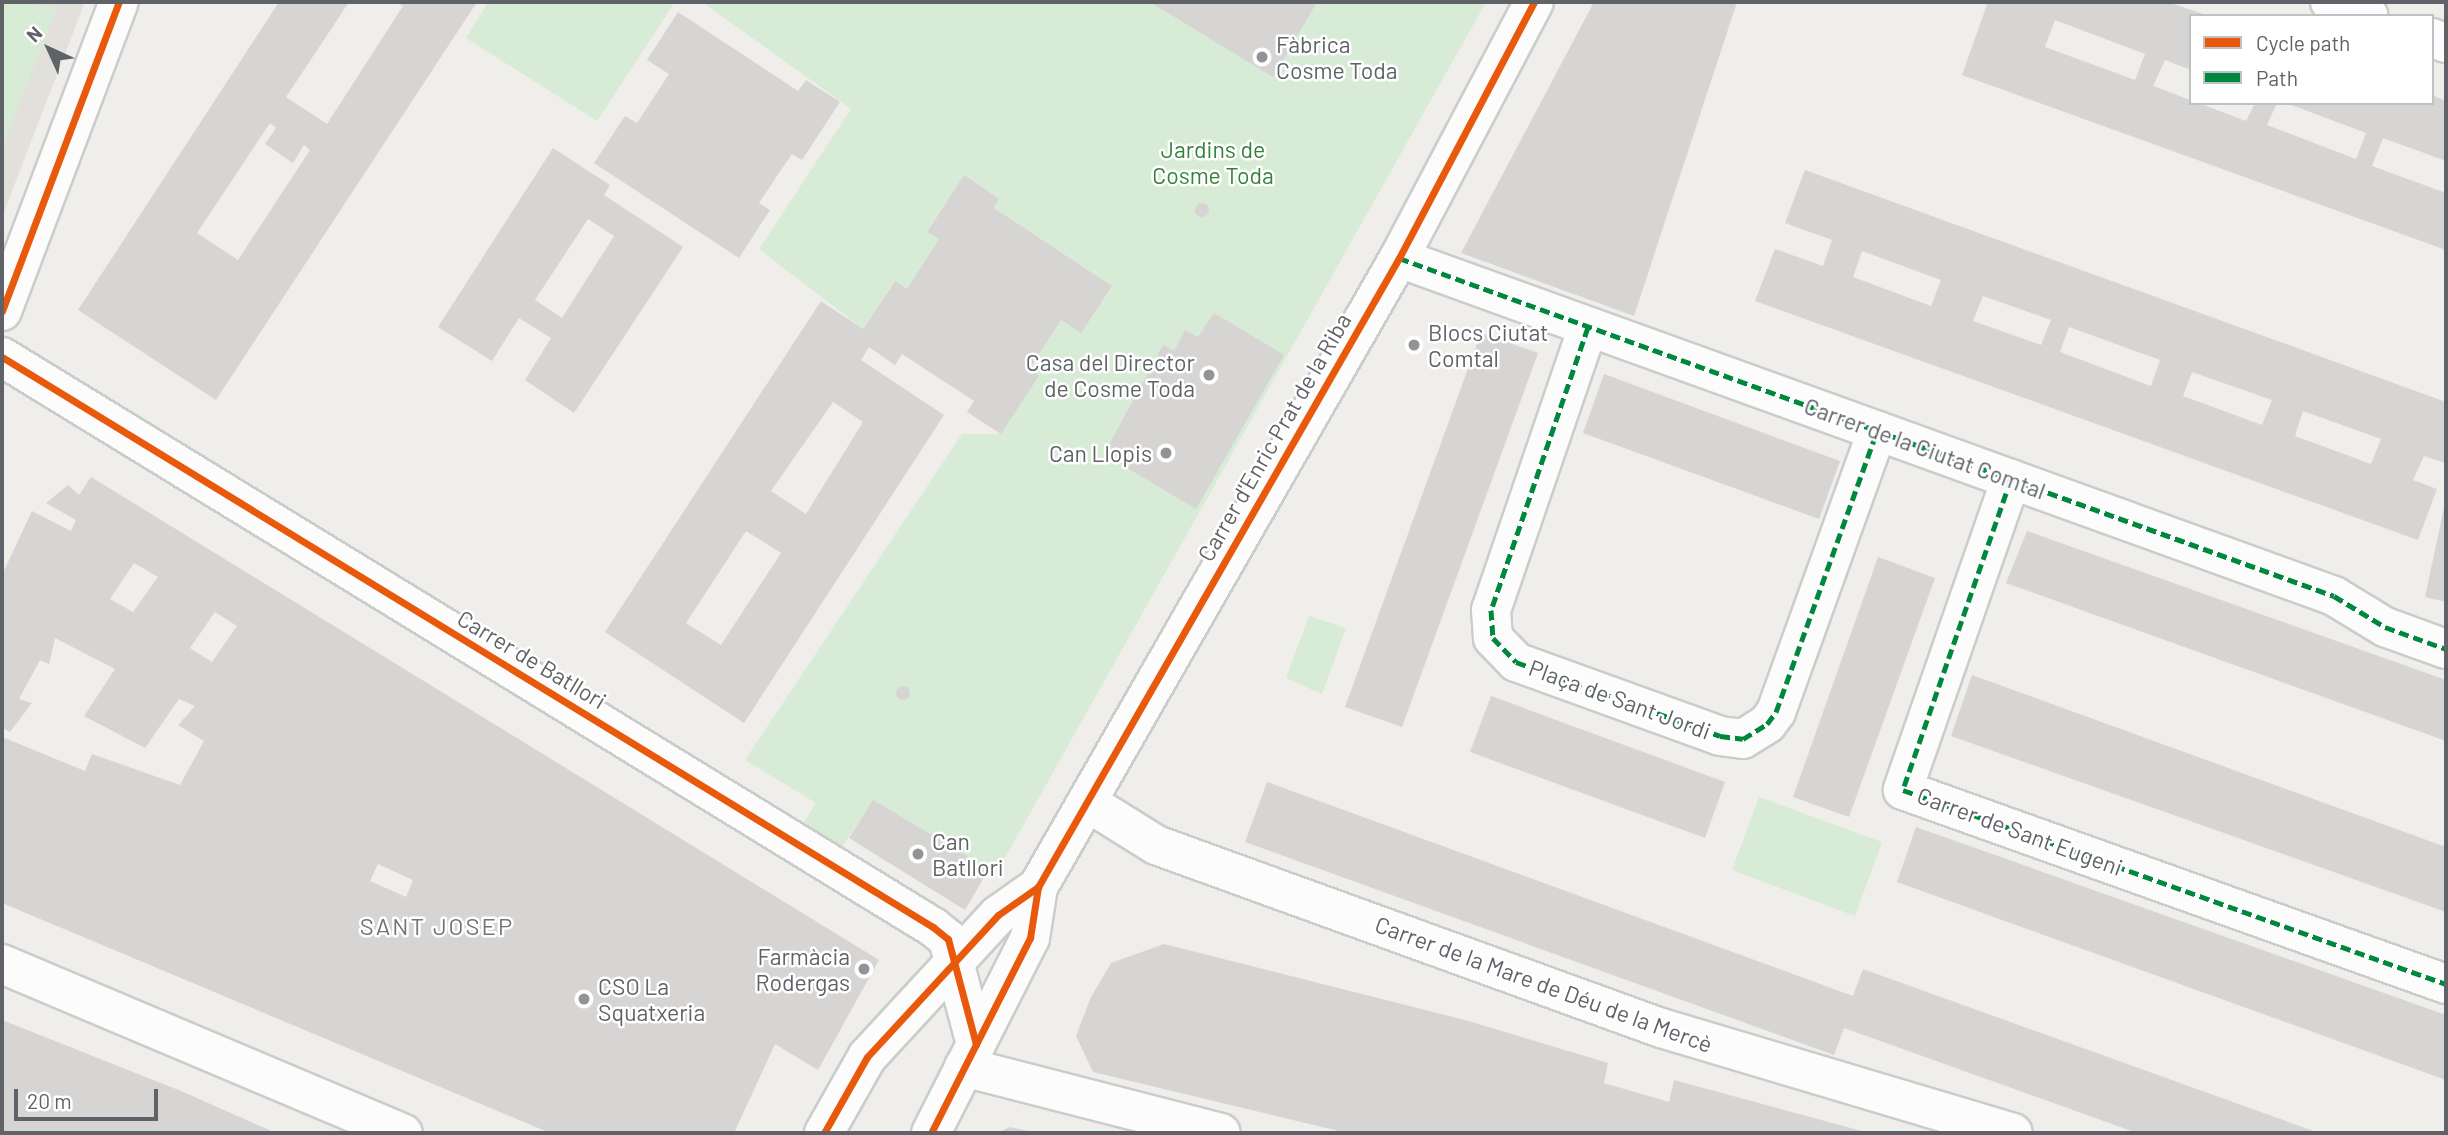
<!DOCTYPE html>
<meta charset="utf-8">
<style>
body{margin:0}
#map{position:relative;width:2448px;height:1135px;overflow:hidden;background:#efeeea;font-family:Barlow,sans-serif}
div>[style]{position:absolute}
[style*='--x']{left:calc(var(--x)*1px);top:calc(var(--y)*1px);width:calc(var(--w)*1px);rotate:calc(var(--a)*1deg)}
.education>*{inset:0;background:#e2e0da}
.green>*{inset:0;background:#d8ebd6}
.building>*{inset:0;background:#d6d5d3}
.round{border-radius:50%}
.roads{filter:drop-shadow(2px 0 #cbcccc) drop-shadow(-2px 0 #cbcccc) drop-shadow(0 2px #cbcccc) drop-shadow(0 -2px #cbcccc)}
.minor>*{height:38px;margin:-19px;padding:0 19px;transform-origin:19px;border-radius:19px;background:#fdfcfc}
.quiet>*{height:5px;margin-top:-2.5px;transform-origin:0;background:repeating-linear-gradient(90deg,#00873e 0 10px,transparent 0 15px)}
.cycleway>*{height:7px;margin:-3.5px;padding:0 3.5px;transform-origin:3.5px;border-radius:3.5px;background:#e8590c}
.dots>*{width:19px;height:19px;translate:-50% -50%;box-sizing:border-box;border:4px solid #fff;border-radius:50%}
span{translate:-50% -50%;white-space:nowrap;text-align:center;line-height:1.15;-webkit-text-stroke:5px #fff;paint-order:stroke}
.poi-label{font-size:23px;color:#5f6368}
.left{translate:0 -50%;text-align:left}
.right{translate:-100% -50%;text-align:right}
.park-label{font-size:23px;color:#348238}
.street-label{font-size:23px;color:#5f6368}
.neighbourhood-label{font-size:24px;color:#70757a;letter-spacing:2px}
.frame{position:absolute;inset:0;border:4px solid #5f6368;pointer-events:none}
.legend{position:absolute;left:2189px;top:14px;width:245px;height:91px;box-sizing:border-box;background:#fff;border:2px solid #bfc1c3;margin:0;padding:9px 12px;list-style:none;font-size:21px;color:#5f6368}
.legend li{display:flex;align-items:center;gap:14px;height:35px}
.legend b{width:35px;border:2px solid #bfc1c3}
.north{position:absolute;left:14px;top:14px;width:70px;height:70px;-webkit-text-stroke:5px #fff;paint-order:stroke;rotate:315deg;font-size:19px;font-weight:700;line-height:28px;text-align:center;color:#5f6368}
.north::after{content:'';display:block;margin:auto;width:24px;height:32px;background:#5f6368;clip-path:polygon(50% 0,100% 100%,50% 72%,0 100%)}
.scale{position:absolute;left:14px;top:1089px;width:144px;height:32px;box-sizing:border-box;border:4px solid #5f6368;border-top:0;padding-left:9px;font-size:21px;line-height:24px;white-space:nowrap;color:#5f6368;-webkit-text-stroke:5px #fff;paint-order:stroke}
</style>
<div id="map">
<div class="education">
<i style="clip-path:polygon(2px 2px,85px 2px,2px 217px)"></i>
</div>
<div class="green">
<i style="clip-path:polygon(2px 2px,57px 7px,2px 148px)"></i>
<i style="clip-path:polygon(488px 2px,675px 2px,597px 121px,466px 38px)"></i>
<i style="clip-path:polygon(702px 2px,1486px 2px,1006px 856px,989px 869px,873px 801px,841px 848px,803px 824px,816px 803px,745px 760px,962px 434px,1001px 434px,1039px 376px,1030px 369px,1061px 320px,1081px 332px,1112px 286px,994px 208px,999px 199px,964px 176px,927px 231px,939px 239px,907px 289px,894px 281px,863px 329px,759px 249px,851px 109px)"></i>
<i style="clip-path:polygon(1309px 616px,1346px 628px,1322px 694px,1286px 678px)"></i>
<i style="clip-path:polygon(1759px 797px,1882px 842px,1855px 916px,1732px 870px)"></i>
</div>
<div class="building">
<i style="clip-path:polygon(evenodd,279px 2px,349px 2px,286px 97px,327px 124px,403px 6px,396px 2px,477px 2px,216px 400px,78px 310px,279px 2px,270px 123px,276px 128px,265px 144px,293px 163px,304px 145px,310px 150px,238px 260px,197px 233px,270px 123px)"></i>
<i style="clip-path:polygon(1150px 2px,1317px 2px,1273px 77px)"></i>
<i style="clip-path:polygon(1594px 2px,1737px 2px,1634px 316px,1461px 253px)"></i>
<i style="clip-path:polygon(evenodd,1988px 2px,2167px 2px,2207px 15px,2191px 16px,2191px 70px,2165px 60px,2153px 86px,2246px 121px,2255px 103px,2277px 103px,2267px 125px,2356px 159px,2366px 133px,2286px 103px,2432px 103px,2432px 95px,2446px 101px,2446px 161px,2383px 138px,2372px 166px,2446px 193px,2446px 250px,1962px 75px,1988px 2px,2055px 20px,2145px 54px,2135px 80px,2045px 47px,2055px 20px)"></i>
<i style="clip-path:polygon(678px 12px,798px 91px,806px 80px,840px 102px,802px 160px,792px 154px,785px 164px,759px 203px,770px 210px,739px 258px,594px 163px,625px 116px,637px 123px,669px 74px,647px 60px)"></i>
<i style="clip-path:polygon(evenodd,553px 148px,610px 185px,604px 195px,683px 247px,574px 413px,525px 380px,551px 338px,519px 318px,492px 361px,438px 327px,553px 148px,588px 219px,614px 236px,562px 318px,535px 300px,588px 219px)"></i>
<i style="clip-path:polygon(evenodd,1805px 170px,2446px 402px,2445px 463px,2424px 456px,2413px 480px,2437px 489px,2418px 540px,1755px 301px,1775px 249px,1823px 266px,1832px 240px,1785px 223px,1805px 170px,1862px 251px,1941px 280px,1931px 306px,1853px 277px,1862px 251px,1805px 170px,1983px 296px,2051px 320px,2041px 345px,1973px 321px,1983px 296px,1805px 170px,2069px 327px,2160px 360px,2151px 386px,2060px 352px,2069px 327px,1805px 170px,2192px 372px,2272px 400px,2262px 425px,2183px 396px,2192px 372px,1805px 170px,2303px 411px,2381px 439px,2371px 464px,2295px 436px,2303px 411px)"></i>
<i style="clip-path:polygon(evenodd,964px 175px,999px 199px,994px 208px,1112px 286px,1081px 333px,1061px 320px,1030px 369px,1039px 376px,1001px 434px,967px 412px,974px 401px,902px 354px,895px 365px,869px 347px,861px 360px,944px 415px,744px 723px,605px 632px,821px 301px,863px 329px,895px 281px,907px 289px,939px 239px,927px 232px,964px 175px,833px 402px,863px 422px,806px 514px,771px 491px,833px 402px,964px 175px,746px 531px,781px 553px,721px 645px,686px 623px,746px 531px)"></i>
<i class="round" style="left:1195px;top:203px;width:14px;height:14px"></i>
<i style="clip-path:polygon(1214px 313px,1284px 355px,1196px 509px,1104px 454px,1163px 345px,1174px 351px,1185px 330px,1198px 337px)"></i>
<i style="clip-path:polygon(1481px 333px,1538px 353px,1402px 727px,1345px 707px)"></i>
<i style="clip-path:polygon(1604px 374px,1840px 461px,1819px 519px,1583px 433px)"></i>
<i style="clip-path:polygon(evenodd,91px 477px,879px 960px,818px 1070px,775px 1044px,734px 1133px,550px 1133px,2px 903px,2px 737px,85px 771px,92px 754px,180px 785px,204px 741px,178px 725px,195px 706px,179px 699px,145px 748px,84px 716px,115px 669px,55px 638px,49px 664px,40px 660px,19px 699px,32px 703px,10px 732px,2px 728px,2px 575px,32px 511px,71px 531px,76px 520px,46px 503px,68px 485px,79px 495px,91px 477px,134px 563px,158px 577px,133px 612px,110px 599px,134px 563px,91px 477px,215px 612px,237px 626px,212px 662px,190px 648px,215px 612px,91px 477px,378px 864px,413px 880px,406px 897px,370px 881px,378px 864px)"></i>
<i style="clip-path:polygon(2445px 503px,2446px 503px,2446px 602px,2425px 597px)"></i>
<i style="clip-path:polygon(2027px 531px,2446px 680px,2446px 741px,2006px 583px)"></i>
<i style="clip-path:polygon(1878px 557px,1935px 578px,1849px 817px,1793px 797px)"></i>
<i style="clip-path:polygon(1972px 675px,2446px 847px,2446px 912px,1951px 736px)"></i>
<i class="round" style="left:896px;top:686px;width:14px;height:14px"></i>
<i style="clip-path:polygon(1491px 696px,1725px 782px,1705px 838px,1470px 752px)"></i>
<i style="clip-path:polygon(1267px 782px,1853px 996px,1863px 969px,2319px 1133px,2137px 1133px,1844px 1028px,1834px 1055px,1245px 842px)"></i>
<i style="clip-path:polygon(873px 800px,989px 869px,965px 910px,849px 838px)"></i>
<i style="clip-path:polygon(1916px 827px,2446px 1015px,2446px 1080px,1897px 882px)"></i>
<i style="clip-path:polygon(1164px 944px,1465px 1020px,1608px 1063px,1604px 1083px,1669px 1102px,1674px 1080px,1869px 1133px,1347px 1133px,1093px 1072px,1076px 1036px,1091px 997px,1111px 963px)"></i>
<i style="clip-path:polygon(2px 1020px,181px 1091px,276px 1133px,2px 1133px)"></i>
<i style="clip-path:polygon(1010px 1127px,1032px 1132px,1032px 1133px,998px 1133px)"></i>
</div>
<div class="roads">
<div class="minor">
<i style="--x:2330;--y:2;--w:41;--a:19.7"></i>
<i style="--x:2432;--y:38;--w:15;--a:20"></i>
<i style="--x:1399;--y:258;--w:994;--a:19.87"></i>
<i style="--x:2334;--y:596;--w:60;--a:31.3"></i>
<i style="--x:2385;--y:627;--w:65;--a:19.8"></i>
<i style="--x:2;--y:311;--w:330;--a:-69.3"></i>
<i style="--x:1588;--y:327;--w:299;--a:108.9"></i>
<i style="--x:1491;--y:610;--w:28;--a:86"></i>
<i style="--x:1493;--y:638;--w:33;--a:46"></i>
<i style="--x:1516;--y:662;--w:217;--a:19.9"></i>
<i style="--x:1720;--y:736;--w:23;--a:7"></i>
<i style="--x:1743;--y:739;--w:28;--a:-32"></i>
<i style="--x:1767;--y:724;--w:15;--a:-53"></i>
<i style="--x:1776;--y:712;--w:299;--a:-70.2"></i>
<i style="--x:2;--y:357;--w:1092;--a:31.48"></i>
<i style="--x:933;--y:927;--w:19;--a:39"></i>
<i style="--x:948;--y:939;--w:109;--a:75.1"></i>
<i style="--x:2011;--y:479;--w:329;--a:109.2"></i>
<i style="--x:1903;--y:790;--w:577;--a:19.66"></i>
<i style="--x:1087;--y:802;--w:81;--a:31.9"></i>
<i style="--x:1156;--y:845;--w:537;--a:19.92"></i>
<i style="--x:1661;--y:1028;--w:367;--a:16.6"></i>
<i style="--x:2;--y:964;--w:435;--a:22.9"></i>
<i style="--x:964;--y:1067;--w:265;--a:14.4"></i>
<i style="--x:824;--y:1133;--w:87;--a:-60.5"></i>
<i style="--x:867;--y:1057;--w:193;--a:-47.3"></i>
<i style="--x:998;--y:915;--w:49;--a:-35"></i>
<i style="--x:931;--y:1133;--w:219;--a:-63.1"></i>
<i style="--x:1030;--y:938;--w:52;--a:-81.1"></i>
<i style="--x:1038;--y:887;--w:725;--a:-60.15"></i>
<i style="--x:1399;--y:258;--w:289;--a:-62.2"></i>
</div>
</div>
<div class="quiet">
<i style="--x:1399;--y:258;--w:994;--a:19.87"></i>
<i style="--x:2334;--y:596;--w:60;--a:31.3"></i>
<i style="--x:2385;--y:627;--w:65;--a:19.8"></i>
<i style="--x:1588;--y:327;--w:299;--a:108.9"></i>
<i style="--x:1491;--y:610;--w:28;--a:86"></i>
<i style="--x:1493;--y:638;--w:33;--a:46"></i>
<i style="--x:1516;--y:662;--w:217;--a:19.9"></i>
<i style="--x:1720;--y:736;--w:23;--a:7"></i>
<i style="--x:1743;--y:739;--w:28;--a:-32"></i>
<i style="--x:1767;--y:724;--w:15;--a:-53"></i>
<i style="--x:1776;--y:712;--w:299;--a:-70.2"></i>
<i style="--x:2011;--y:479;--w:329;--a:109.2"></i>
<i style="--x:1903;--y:790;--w:577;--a:19.66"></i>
</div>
<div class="cycleway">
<i style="--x:2;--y:311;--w:330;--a:-69.3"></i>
<i style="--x:2;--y:357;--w:1092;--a:31.48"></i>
<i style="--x:933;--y:927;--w:19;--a:39"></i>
<i style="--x:948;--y:939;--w:109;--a:75.1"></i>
<i style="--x:824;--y:1133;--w:87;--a:-60.5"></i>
<i style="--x:867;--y:1057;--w:193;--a:-47.3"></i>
<i style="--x:998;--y:915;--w:49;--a:-35"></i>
<i style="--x:931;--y:1133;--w:219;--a:-63.1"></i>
<i style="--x:1030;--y:938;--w:52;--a:-81.1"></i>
<i style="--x:1038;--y:887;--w:725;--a:-60.15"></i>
<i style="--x:1399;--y:258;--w:289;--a:-62.2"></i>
</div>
<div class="dots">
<i style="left:1262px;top:57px;background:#919496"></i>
<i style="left:1414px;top:345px;background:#919496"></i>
<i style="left:1209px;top:375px;background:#919496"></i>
<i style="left:1166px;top:453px;background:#919496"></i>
<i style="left:918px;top:854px;background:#919496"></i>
<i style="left:864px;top:969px;background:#919496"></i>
<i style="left:584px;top:999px;background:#919496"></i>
</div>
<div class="poi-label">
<span class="left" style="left:1276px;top:57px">Fàbrica<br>Cosme Toda</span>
<span class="left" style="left:1428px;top:345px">Blocs Ciutat<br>Comtal</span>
<span class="right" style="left:1195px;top:375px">Casa del Director<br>de Cosme Toda</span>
<span class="right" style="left:1152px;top:453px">Can Llopis</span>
<span class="left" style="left:932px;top:854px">Can<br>Batllori</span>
<span class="right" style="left:850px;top:969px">Farmàcia<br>Rodergas</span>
<span class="left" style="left:598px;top:999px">CSO La<br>Squatxeria</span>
</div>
<div class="park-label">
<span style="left:1213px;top:162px">Jardins de<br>Cosme Toda</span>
</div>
<div class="street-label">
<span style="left:1274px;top:437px;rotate:-60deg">Carrer d'Enric Prat de la Riba</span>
<span style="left:1925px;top:448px;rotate:20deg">Carrer de la Ciutat Comtal</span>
<span style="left:532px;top:659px;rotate:31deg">Carrer de Batllori</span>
<span style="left:1620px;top:699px;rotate:20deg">Plaça de Sant Jordi</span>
<span style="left:2020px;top:831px;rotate:20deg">Carrer de Sant Eugeni</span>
<span style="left:1544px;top:984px;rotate:20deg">Carrer de la Mare de Déu de la Mercè</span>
</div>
<div class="neighbourhood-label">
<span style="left:437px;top:926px">SANT JOSEP</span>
</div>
<div class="frame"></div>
<ul class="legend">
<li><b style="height:9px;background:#e8590c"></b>Cycle path</li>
<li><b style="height:9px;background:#00873e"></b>Path</li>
</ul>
<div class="north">N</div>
<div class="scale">20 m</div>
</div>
